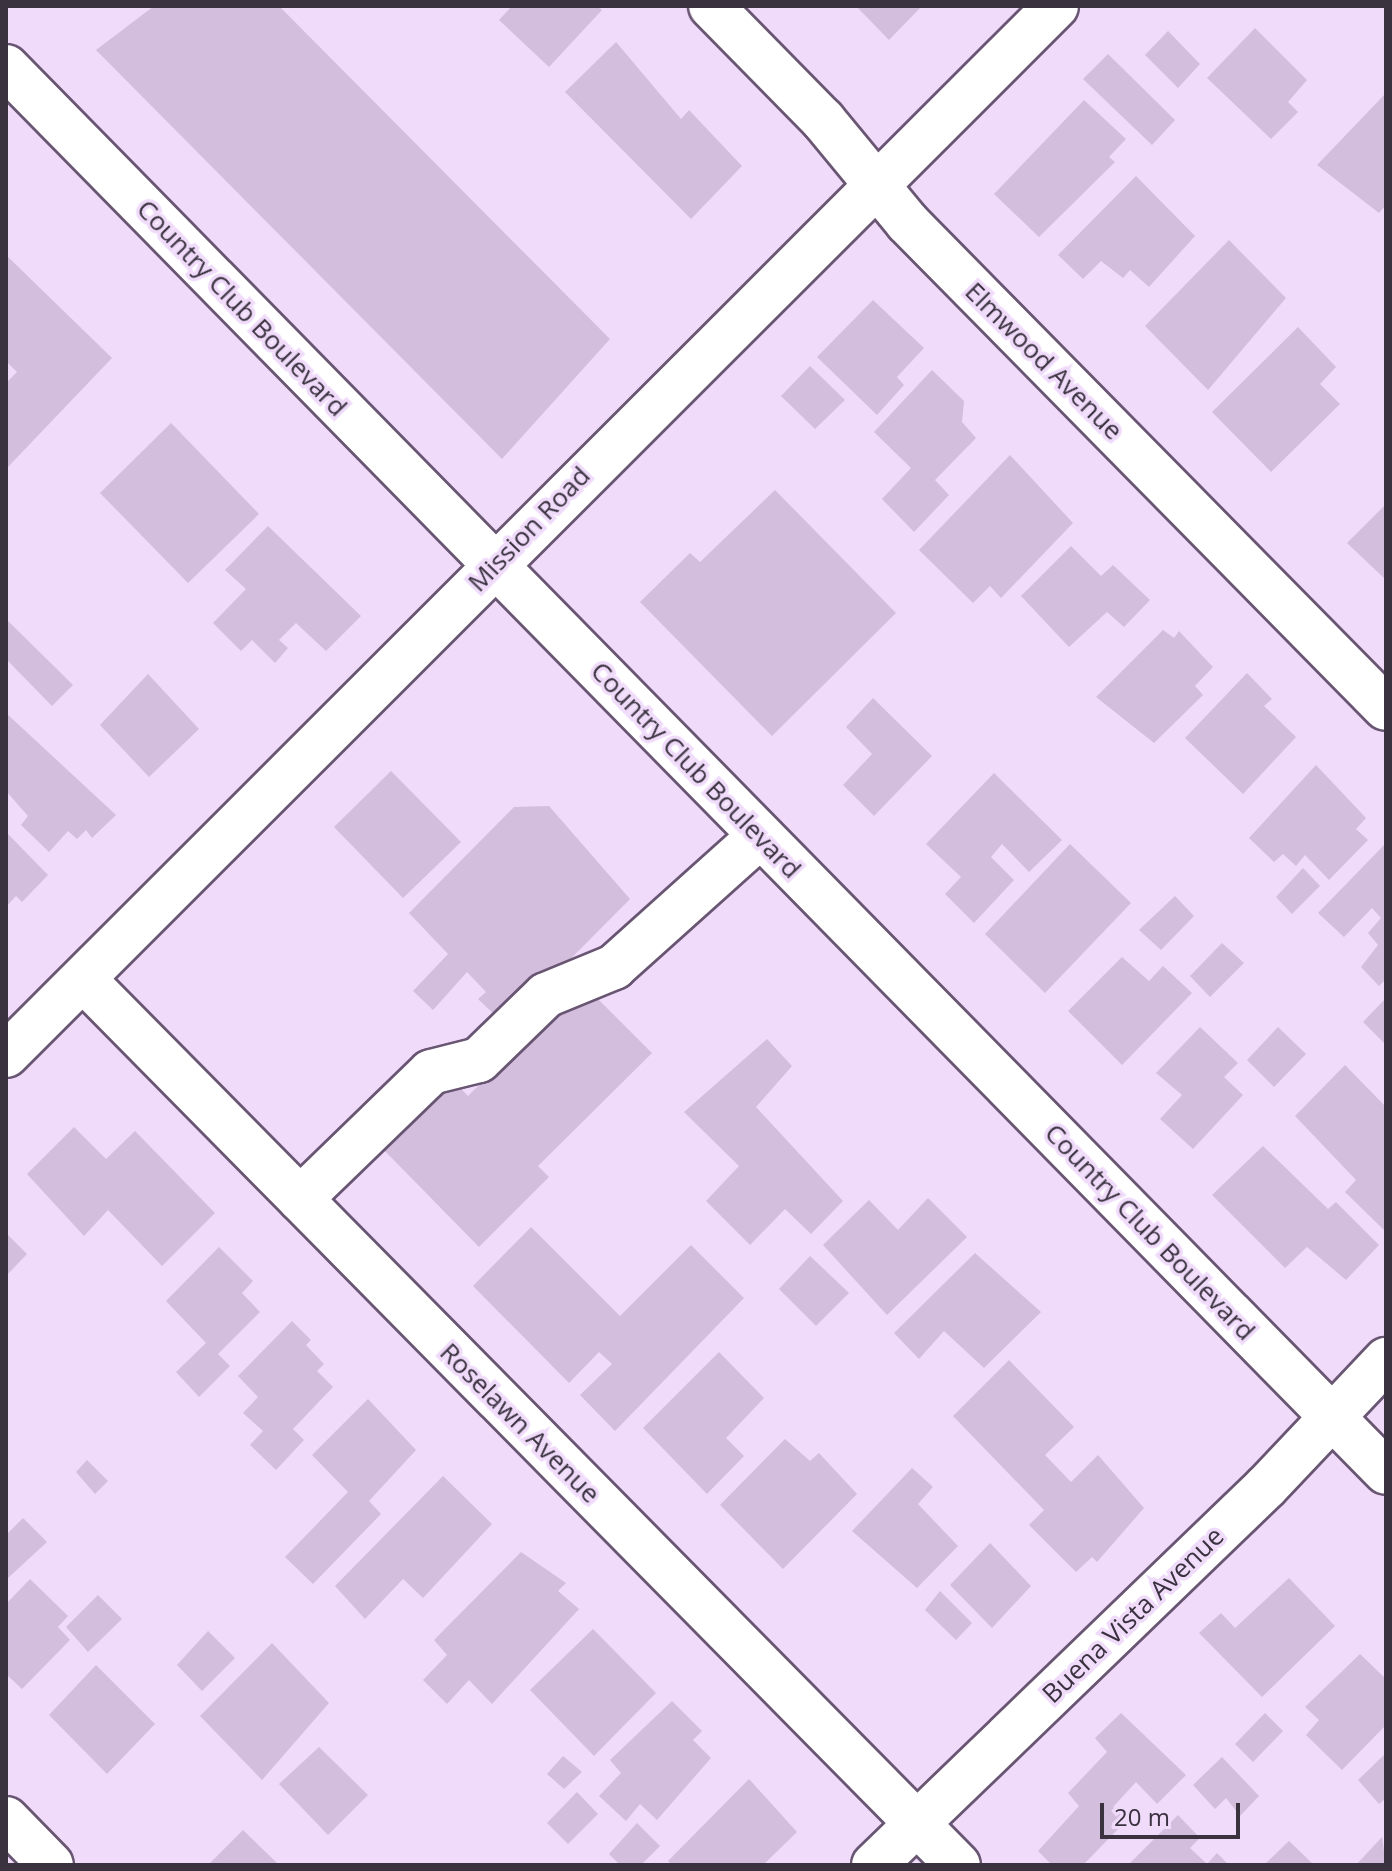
<!DOCTYPE html>
<style>
body{margin:0}
#map{position:relative;width:1392px;height:1871px;overflow:hidden;background:#f0dbfb;font-family:"Open Sans",sans-serif}
div>[style]{position:absolute}
[style*='--x']{left:calc(var(--x)*1px);top:calc(var(--y)*1px);width:calc(var(--w)*1px);rotate:calc(var(--a)*1deg)}
.building>*{inset:0;background:#d3bedd}
.roads{filter:drop-shadow(2px 0 #695672) drop-shadow(-2px 0 #695672) drop-shadow(0 2px #695672) drop-shadow(0 -2px #695672)}
.minor>*{height:44px;margin:-22px;padding:0 22px;transform-origin:22px;border-radius:22px;background:#fff}
span{translate:-50% -50%;white-space:nowrap;text-align:center;line-height:1.15;-webkit-text-stroke:7px #f0dbfb;paint-order:stroke}
.street-label{font-size:26px;color:#3a323f}
.frame{position:absolute;inset:0;border:8px solid #3a323f;pointer-events:none}
.scale{position:absolute;left:1100px;top:1803px;width:140px;height:36px;box-sizing:border-box;border:4px solid #3a323f;border-top:0;padding-left:10px;font-size:24px;line-height:28px;white-space:nowrap;color:#3a323f;-webkit-text-stroke:6px #f0dbfb;paint-order:stroke}
</style>
<div id="map">
<div class="building">
<i style="clip-path:polygon(154px 6px,279px 6px,610px 339px,502px 459px,96px 50px)"></i>
<i style="clip-path:polygon(512px 6px,597px 6px,602px 10px,549px 67px,499px 20px)"></i>
<i style="clip-path:polygon(856px 6px,922px 6px,889px 40px)"></i>
<i style="clip-path:polygon(1255px 28px,1307px 80px,1288px 102px,1298px 112px,1271px 139px,1207px 78px)"></i>
<i style="clip-path:polygon(1168px 31px,1200px 64px,1178px 88px,1145px 55px)"></i>
<i style="clip-path:polygon(616px 42px,681px 119px,689px 110px,742px 166px,691px 219px,565px 92px)"></i>
<i style="clip-path:polygon(1108px 54px,1175px 120px,1152px 145px,1083px 79px)"></i>
<i style="clip-path:polygon(1386px 93px,1386px 205px,1379px 213px,1317px 165px)"></i>
<i style="clip-path:polygon(1084px 100px,1126px 139px,1109px 157px,1115px 162px,1039px 237px,994px 194px)"></i>
<i style="clip-path:polygon(1136px 176px,1195px 236px,1149px 287px,1130px 270px,1123px 278px,1101px 261px,1083px 279px,1058px 255px)"></i>
<i style="clip-path:polygon(1229px 240px,1286px 298px,1208px 390px,1145px 326px)"></i>
<i style="clip-path:polygon(6px 255px,112px 358px,6px 469px,6px 383px,17px 372px,6px 361px)"></i>
<i style="clip-path:polygon(873px 300px,924px 348px,897px 377px,904px 385px,877px 415px,817px 357px)"></i>
<i style="clip-path:polygon(1298px 327px,1336px 367px,1320px 384px,1340px 404px,1271px 472px,1212px 412px)"></i>
<i style="clip-path:polygon(810px 366px,845px 400px,815px 429px,781px 396px)"></i>
<i style="clip-path:polygon(932px 370px,964px 401px,962px 422px,976px 438px,935px 480px,949px 495px,914px 532px,882px 499px,911px 468px,874px 432px)"></i>
<i style="clip-path:polygon(171px 423px,259px 514px,188px 583px,100px 493px)"></i>
<i style="clip-path:polygon(1010px 455px,1073px 523px,1001px 598px,990px 586px,973px 603px,919px 550px)"></i>
<i style="clip-path:polygon(775px 490px,896px 613px,772px 736px,640px 602px,690px 553px,700px 562px)"></i>
<i style="clip-path:polygon(1386px 504px,1386px 580px,1347px 543px)"></i>
<i style="clip-path:polygon(268px 526px,361px 616px,326px 651px,296px 623px,279px 640px,288px 648px,275px 663px,252px 640px,241px 651px,213px 623px,246px 589px,225px 570px)"></i>
<i style="clip-path:polygon(1071px 546px,1101px 576px,1113px 565px,1150px 600px,1124px 627px,1107px 612px,1069px 647px,1021px 596px)"></i>
<i style="clip-path:polygon(8px 621px,73px 685px,52px 706px,6px 659px)"></i>
<i style="clip-path:polygon(1163px 630px,1174px 638px,1179px 631px,1213px 667px,1195px 686px,1203px 695px,1154px 743px,1096px 697px)"></i>
<i style="clip-path:polygon(1247px 673px,1272px 699px,1264px 706px,1296px 737px,1243px 794px,1185px 738px)"></i>
<i style="clip-path:polygon(148px 674px,199px 729px,149px 777px,100px 725px)"></i>
<i style="clip-path:polygon(873px 698px,932px 756px,874px 816px,843px 785px,872px 754px,846px 727px)"></i>
<i style="clip-path:polygon(6px 713px,116px 815px,92px 838px,86px 830px,77px 839px,68px 831px,49px 852px,21px 825px,28px 816px,6px 791px)"></i>
<i style="clip-path:polygon(1316px 765px,1366px 818px,1356px 829px,1368px 840px,1329px 880px,1305px 855px,1296px 866px,1283px 854px,1274px 862px,1249px 838px)"></i>
<i style="clip-path:polygon(391px 771px,461px 842px,403px 898px,334px 827px)"></i>
<i style="clip-path:polygon(994px 773px,1062px 840px,1029px 872px,1002px 844px,991px 857px,1014px 880px,974px 923px,945px 894px,961px 877px,926px 844px)"></i>
<i style="clip-path:polygon(549px 806px,630px 899px,505px 1025px,478px 999px,486px 992px,467px 972px,433px 1010px,413px 991px,448px 954px,409px 913px,514px 807px)"></i>
<i style="clip-path:polygon(6px 832px,48px 875px,22px 902px,16px 896px,6px 907px)"></i>
<i style="clip-path:polygon(1386px 843px,1386px 979px,1379px 986px,1361px 967px,1378px 945px,1368px 933px,1381px 918px,1372px 908px,1344px 937px,1318px 913px)"></i>
<i style="clip-path:polygon(1070px 844px,1131px 903px,1045px 993px,985px 934px)"></i>
<i style="clip-path:polygon(1303px 868px,1320px 886px,1292px 914px,1276px 897px)"></i>
<i style="clip-path:polygon(1175px 896px,1194px 916px,1161px 950px,1139px 930px)"></i>
<i style="clip-path:polygon(1222px 943px,1244px 963px,1210px 997px,1190px 976px)"></i>
<i style="clip-path:polygon(1122px 957px,1149px 981px,1163px 966px,1192px 993px,1122px 1065px,1068px 1011px)"></i>
<i style="clip-path:polygon(582px 983px,652px 1053px,538px 1166px,549px 1177px,479px 1247px,377px 1143px,447px 1074px,468px 1096px)"></i>
<i style="clip-path:polygon(1386px 998px,1386px 1045px,1363px 1022px)"></i>
<i style="clip-path:polygon(1200px 1027px,1238px 1063px,1224px 1077px,1243px 1095px,1193px 1149px,1160px 1119px,1182px 1095px,1156px 1073px)"></i>
<i style="clip-path:polygon(1278px 1027px,1306px 1054px,1274px 1087px,1247px 1060px)"></i>
<i style="clip-path:polygon(767px 1039px,792px 1066px,756px 1107px,843px 1201px,811px 1234px,785px 1209px,750px 1245px,706px 1201px,739px 1166px,684px 1112px)"></i>
<i style="clip-path:polygon(1345px 1065px,1386px 1107px,1386px 1232px,1345px 1192px,1356px 1180px,1295px 1116px)"></i>
<i style="clip-path:polygon(74px 1127px,106px 1159px,135px 1131px,215px 1213px,162px 1266px,108px 1210px,84px 1236px,27px 1174px)"></i>
<i style="clip-path:polygon(1263px 1146px,1328px 1209px,1336px 1202px,1379px 1245px,1346px 1280px,1307px 1247px,1285px 1268px,1212px 1195px)"></i>
<i style="clip-path:polygon(928px 1198px,967px 1237px,887px 1315px,823px 1245px,869px 1200px,898px 1230px)"></i>
<i style="clip-path:polygon(531px 1227px,620px 1316px,691px 1245px,744px 1298px,615px 1431px,580px 1395px,612px 1364px,599px 1352px,569px 1383px,473px 1286px)"></i>
<i style="clip-path:polygon(6px 1233px,27px 1254px,6px 1276px)"></i>
<i style="clip-path:polygon(219px 1247px,253px 1281px,242px 1293px,260px 1312px,218px 1354px,230px 1366px,199px 1397px,176px 1372px,206px 1343px,166px 1301px)"></i>
<i style="clip-path:polygon(975px 1253px,1041px 1312px,984px 1368px,944px 1331px,919px 1359px,894px 1333px)"></i>
<i style="clip-path:polygon(810px 1256px,849px 1293px,816px 1326px,779px 1289px)"></i>
<i style="clip-path:polygon(292px 1321px,311px 1340px,306px 1345px,324px 1364px,317px 1371px,333px 1387px,293px 1429px,304px 1440px,276px 1470px,250px 1445px,263px 1431px,243px 1413px,258px 1397px,238px 1376px)"></i>
<i style="clip-path:polygon(719px 1352px,764px 1398px,726px 1438px,744px 1456px,707px 1494px,643px 1428px)"></i>
<i style="clip-path:polygon(1009px 1360px,1074px 1427px,1045px 1455px,1071px 1482px,1098px 1455px,1144px 1508px,1097px 1562px,1092px 1557px,1076px 1572px,1029px 1525px,1044px 1510px,953px 1416px)"></i>
<i style="clip-path:polygon(368px 1399px,416px 1450px,369px 1501px,381px 1514px,313px 1584px,285px 1557px,348px 1492px,312px 1455px)"></i>
<i style="clip-path:polygon(785px 1439px,810px 1461px,819px 1453px,857px 1494px,783px 1569px,720px 1505px)"></i>
<i style="clip-path:polygon(87px 1460px,108px 1481px,95px 1494px,76px 1472px)"></i>
<i style="clip-path:polygon(912px 1468px,933px 1487px,918px 1504px,958px 1546px,917px 1588px,852px 1531px)"></i>
<i style="clip-path:polygon(443px 1476px,492px 1524px,423px 1598px,403px 1579px,365px 1619px,335px 1586px)"></i>
<i style="clip-path:polygon(23px 1518px,47px 1542px,8px 1578px,6px 1535px)"></i>
<i style="clip-path:polygon(990px 1543px,1031px 1586px,992px 1628px,950px 1585px)"></i>
<i style="clip-path:polygon(521px 1552px,566px 1583px,558px 1591px,579px 1609px,492px 1704px,469px 1680px,447px 1704px,423px 1680px,447px 1655px,434px 1640px)"></i>
<i style="clip-path:polygon(1289px 1578px,1335px 1626px,1262px 1697px,1199px 1633px,1221px 1613px,1235px 1628px)"></i>
<i style="clip-path:polygon(30px 1579px,68px 1616px,58px 1627px,70px 1640px,22px 1689px,6px 1674px,6px 1604px)"></i>
<i style="clip-path:polygon(940px 1591px,972px 1623px,956px 1640px,925px 1610px)"></i>
<i style="clip-path:polygon(98px 1595px,122px 1619px,88px 1652px,66px 1627px)"></i>
<i style="clip-path:polygon(593px 1629px,656px 1693px,594px 1756px,530px 1690px)"></i>
<i style="clip-path:polygon(208px 1631px,235px 1658px,202px 1691px,177px 1665px)"></i>
<i style="clip-path:polygon(272px 1643px,329px 1703px,262px 1780px,200px 1716px)"></i>
<i style="clip-path:polygon(1360px 1654px,1386px 1679px,1386px 1725px,1342px 1770px,1306px 1735px,1319px 1720px,1305px 1707px)"></i>
<i style="clip-path:polygon(96px 1665px,155px 1724px,107px 1774px,49px 1715px)"></i>
<i style="clip-path:polygon(672px 1701px,702px 1731px,693px 1740px,711px 1758px,657px 1820px,640px 1804px,626px 1821px,599px 1796px,621px 1773px,610px 1760px)"></i>
<i style="clip-path:polygon(1121px 1713px,1186px 1775px,1157px 1804px,1136px 1782px,1113px 1807px,1127px 1820px,1083px 1865px,1052px 1865px,1038px 1851px,1079px 1806px,1068px 1793px,1107px 1752px,1095px 1738px)"></i>
<i style="clip-path:polygon(1265px 1713px,1283px 1731px,1253px 1762px,1235px 1744px)"></i>
<i style="clip-path:polygon(319px 1747px,368px 1795px,328px 1835px,279px 1784px)"></i>
<i style="clip-path:polygon(1386px 1753px,1386px 1798px,1379px 1804px,1358px 1780px)"></i>
<i style="clip-path:polygon(563px 1756px,582px 1772px,564px 1789px,547px 1774px)"></i>
<i style="clip-path:polygon(1222px 1757px,1259px 1796px,1240px 1816px,1226px 1798px,1215px 1809px,1193px 1785px)"></i>
<i style="clip-path:polygon(749px 1779px,797px 1832px,763px 1865px,672px 1865px,668px 1861px)"></i>
<i style="clip-path:polygon(577px 1792px,598px 1814px,568px 1844px,547px 1823px)"></i>
<i style="clip-path:polygon(1178px 1815px,1200px 1838px,1190px 1848px,1207px 1864px,1217px 1853px,1229px 1865px,1128px 1865px)"></i>
<i style="clip-path:polygon(637px 1823px,660px 1846px,641px 1865px,620px 1865px,609px 1854px)"></i>
<i style="clip-path:polygon(243px 1830px,279px 1865px,208px 1865px)"></i>
<i style="clip-path:polygon(1382px 1837px,1386px 1865px,1356px 1865px)"></i>
<i style="clip-path:polygon(1289px 1841px,1314px 1865px,1264px 1865px)"></i>
</div>
<div class="roads">
<div class="minor">
<i style="--x:711;--y:6;--w:160;--a:45.5"></i>
<i style="--x:823;--y:120;--w:132;--a:50.5"></i>
<i style="--x:907;--y:222;--w:682;--a:45.42"></i>
<i style="--x:6;--y:67;--w:1969;--a:45.51"></i>
<i style="--x:83;--y:979;--w:1245;--a:45.36"></i>
<i style="--x:6;--y:1055;--w:1484;--a:-44.97"></i>
<i style="--x:300;--y:1199;--w:182;--a:-44.1"></i>
<i style="--x:431;--y:1072;--w:49;--a:-14"></i>
<i style="--x:479;--y:1060;--w:93;--a:-44.1"></i>
<i style="--x:546;--y:995;--w:74;--a:-22.4"></i>
<i style="--x:614;--y:967;--w:196;--a:-41.9"></i>
<i style="--x:6;--y:1819;--w:64;--a:45.6"></i>
<i style="--x:874;--y:1865;--w:545;--a:-43.96"></i>
<i style="--x:1266;--y:1487;--w:175;--a:-46.6"></i>
</div>
</div>
<div class="street-label">
<span style="left:242px;top:308px;rotate:46deg">Country Club Boulevard</span>
<span style="left:1044px;top:361px;rotate:45deg">Elmwood Avenue</span>
<span style="left:529px;top:529px;rotate:-46deg">Mission Road</span>
<span style="left:696px;top:770px;rotate:46deg">Country Club Boulevard</span>
<span style="left:1150px;top:1232px;rotate:46deg">Country Club Boulevard</span>
<span style="left:520px;top:1423px;rotate:45deg">Roselawn Avenue</span>
<span style="left:1133px;top:1615px;rotate:-44deg">Buena Vista Avenue</span>
</div>
<div class="frame"></div>
<div class="scale">20 m</div>
</div>
